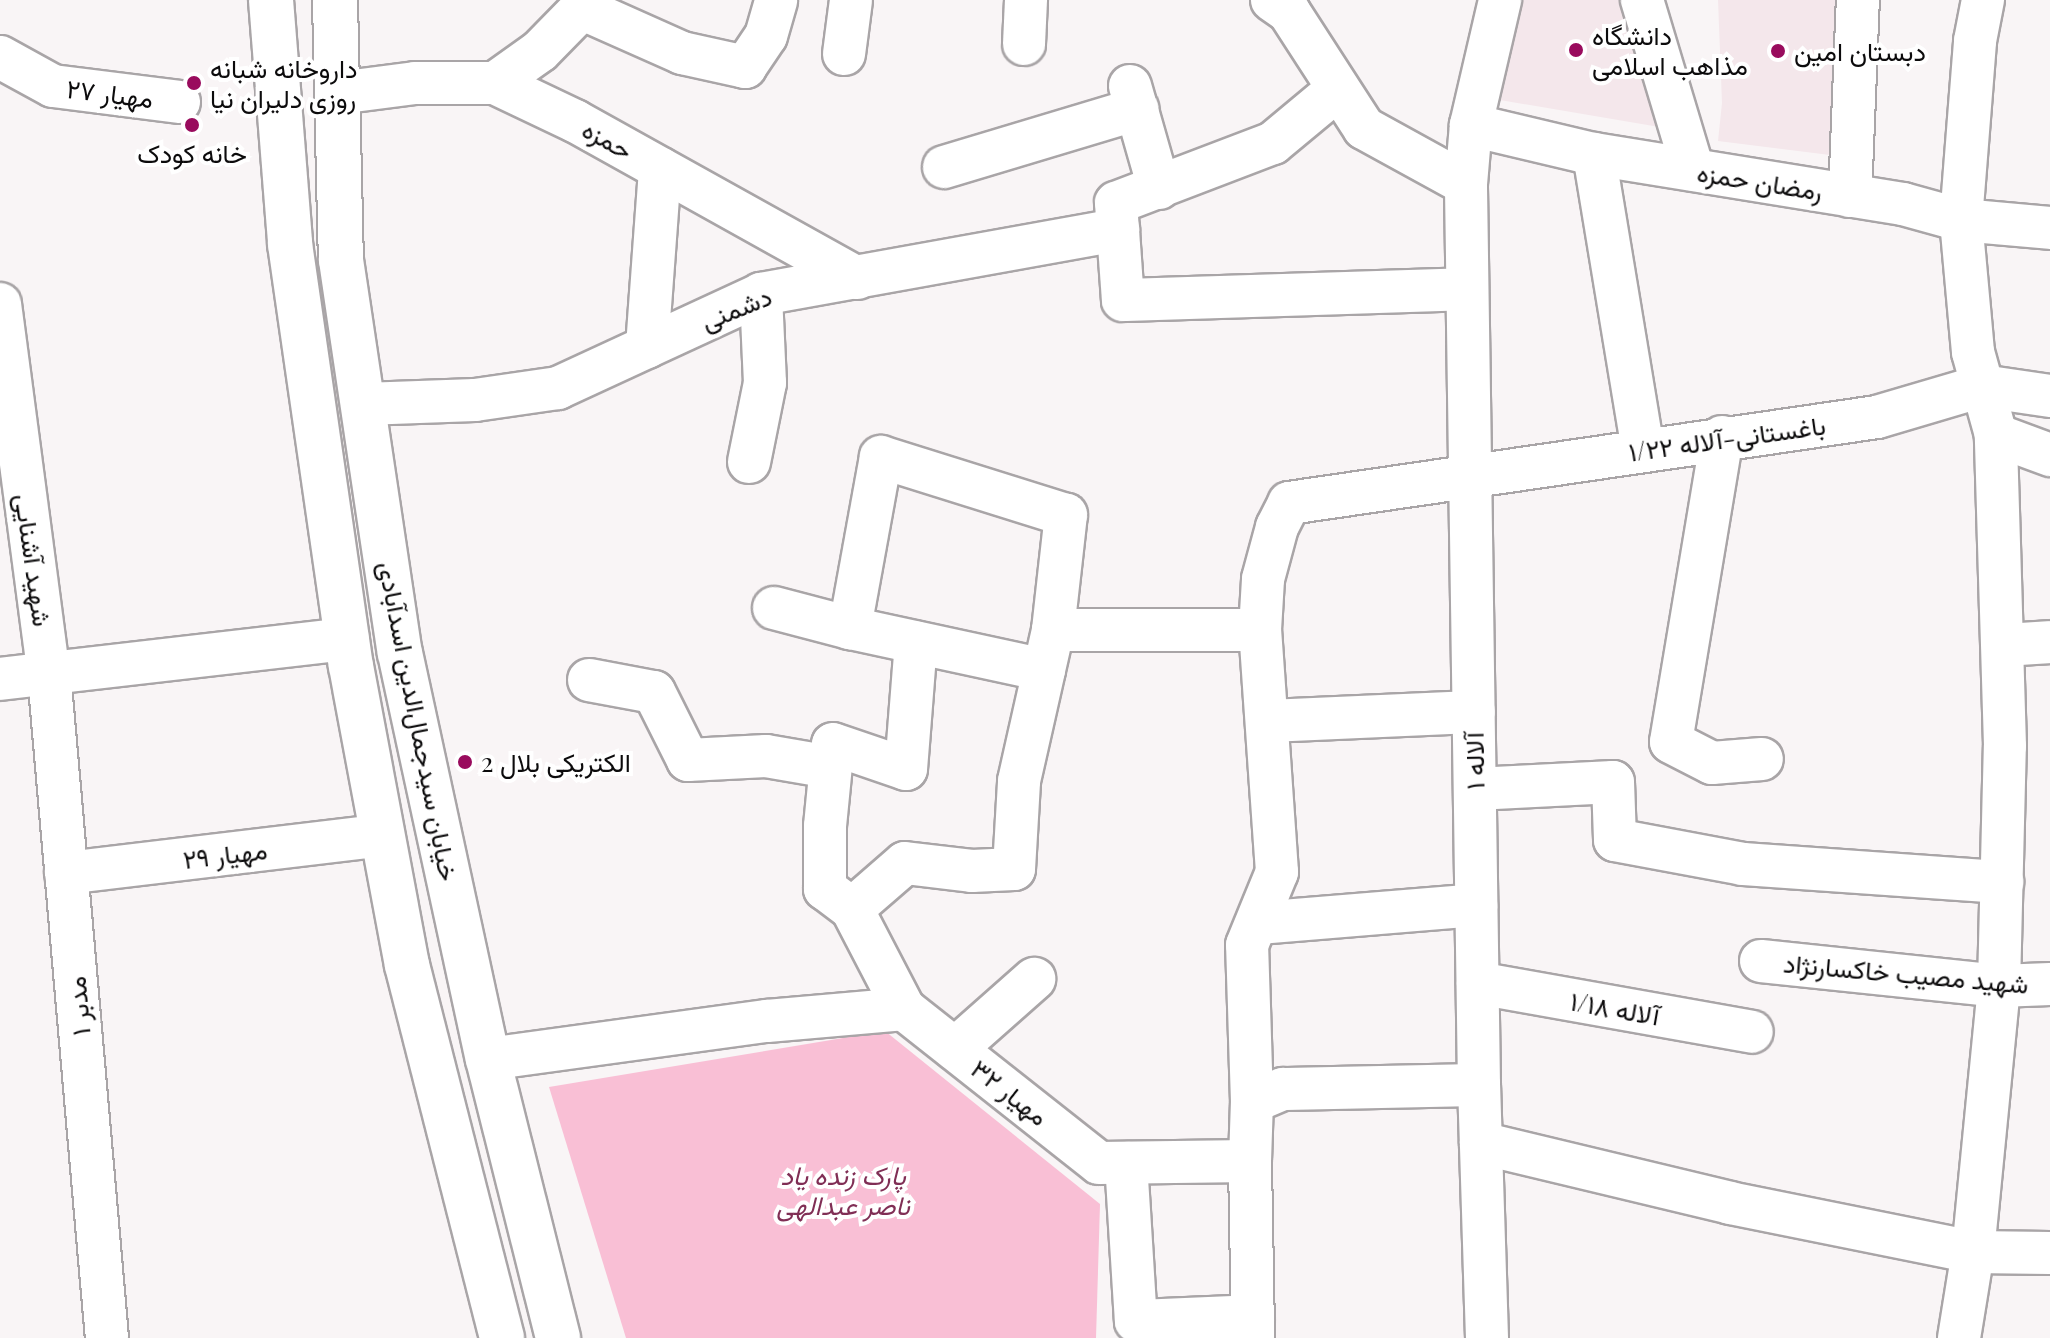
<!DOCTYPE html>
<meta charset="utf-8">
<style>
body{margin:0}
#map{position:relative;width:2050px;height:1338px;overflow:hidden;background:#f9f5f6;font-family:"Playfair Display",Vazirmatn,serif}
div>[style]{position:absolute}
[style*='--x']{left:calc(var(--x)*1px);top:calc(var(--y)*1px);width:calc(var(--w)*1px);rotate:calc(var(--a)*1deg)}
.built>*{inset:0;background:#f4e7eb}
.green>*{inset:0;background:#f9bfd5}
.roads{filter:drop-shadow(2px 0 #a9a5a7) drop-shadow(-2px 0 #a9a5a7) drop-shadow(0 2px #a9a5a7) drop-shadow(0 -2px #a9a5a7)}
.minor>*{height:42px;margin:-21px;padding:0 21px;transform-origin:21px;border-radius:21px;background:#fff}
.major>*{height:44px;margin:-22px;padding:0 22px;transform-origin:22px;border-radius:22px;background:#fff}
.dots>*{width:22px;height:22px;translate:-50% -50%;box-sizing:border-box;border:4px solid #fff;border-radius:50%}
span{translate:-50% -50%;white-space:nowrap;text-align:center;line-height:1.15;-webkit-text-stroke:8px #fff;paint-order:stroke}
.poi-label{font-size:26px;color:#0c0b0c}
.left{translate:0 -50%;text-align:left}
.street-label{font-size:26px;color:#0c0b0c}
.park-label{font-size:26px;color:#802e55;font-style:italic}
</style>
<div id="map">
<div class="built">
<i style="clip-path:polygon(1517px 0,1625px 0,1671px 129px,1500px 100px)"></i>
<i style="clip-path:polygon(1718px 0,1836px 0,1838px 156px,1718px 141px,1722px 103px)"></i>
</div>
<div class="green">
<i style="clip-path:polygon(885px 1031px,1100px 1204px,1096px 1338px,626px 1338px,549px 1087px)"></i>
</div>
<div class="roads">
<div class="minor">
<i style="--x:1272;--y:0;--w:21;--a:35"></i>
<i style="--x:1289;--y:12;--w:138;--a:57.1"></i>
<i style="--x:1364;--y:128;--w:116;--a:28.8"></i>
<i style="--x:1642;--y:0;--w:177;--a:73.3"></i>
<i style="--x:581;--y:8;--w:111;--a:24"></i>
<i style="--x:682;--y:53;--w:65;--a:12.5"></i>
<i style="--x:745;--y:67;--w:37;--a:-56"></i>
<i style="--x:766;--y:36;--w:37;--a:-74"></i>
<i style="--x:1024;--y:44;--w:44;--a:-87.4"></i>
<i style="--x:844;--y:54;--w:54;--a:-82.6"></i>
<i style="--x:0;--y:57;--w:60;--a:28.7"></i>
<i style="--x:53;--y:86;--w:127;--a:7.2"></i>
<i style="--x:495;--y:83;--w:55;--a:-35.4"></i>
<i style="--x:540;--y:51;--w:71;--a:-45.6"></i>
<i style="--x:1130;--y:86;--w:106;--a:74.1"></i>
<i style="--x:1338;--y:89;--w:85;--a:140.3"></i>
<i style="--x:1273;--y:143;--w:168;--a:159.1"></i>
<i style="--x:1116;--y:203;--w:97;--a:85.9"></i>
<i style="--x:1123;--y:300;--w:344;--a:-1.8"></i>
<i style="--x:338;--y:93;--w:78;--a:-7.4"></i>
<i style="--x:415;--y:83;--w:80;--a:0"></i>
<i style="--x:495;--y:83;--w:89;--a:25.4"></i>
<i style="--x:575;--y:121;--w:323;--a:29.1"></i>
<i style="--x:1471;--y:125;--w:126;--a:13.3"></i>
<i style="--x:1594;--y:154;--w:313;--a:9.2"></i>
<i style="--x:1903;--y:204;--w:60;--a:15.4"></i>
<i style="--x:1961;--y:220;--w:89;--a:5.1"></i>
<i style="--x:1594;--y:154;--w:299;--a:80.6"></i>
<i style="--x:944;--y:167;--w:202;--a:-16.7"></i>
<i style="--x:1850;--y:196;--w:196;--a:-87.7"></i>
<i style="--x:0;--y:304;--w:373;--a:82.5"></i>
<i style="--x:49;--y:674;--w:667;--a:85.01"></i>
<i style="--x:647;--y:347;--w:179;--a:-85.8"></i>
<i style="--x:363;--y:404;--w:112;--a:-2"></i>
<i style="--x:475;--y:400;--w:84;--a:-8.2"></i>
<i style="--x:558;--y:388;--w:224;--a:-24.8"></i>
<i style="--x:761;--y:294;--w:363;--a:-10.2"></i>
<i style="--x:1996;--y:435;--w:58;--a:20.3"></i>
<i style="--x:1722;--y:437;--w:309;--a:99.5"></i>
<i style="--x:1671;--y:742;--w:46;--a:27.1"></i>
<i style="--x:1712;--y:763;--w:50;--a:-4.6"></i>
<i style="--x:749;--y:462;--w:81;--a:-78.6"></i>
<i style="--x:765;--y:383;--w:89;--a:-92.6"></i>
<i style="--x:774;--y:608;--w:79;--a:14.7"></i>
<i style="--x:1053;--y:630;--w:207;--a:0"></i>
<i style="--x:2004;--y:645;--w:46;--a:-3.7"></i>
<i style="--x:0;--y:679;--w:350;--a:-6.6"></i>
<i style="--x:589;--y:680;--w:66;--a:10.5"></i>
<i style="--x:654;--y:692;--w:76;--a:63.4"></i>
<i style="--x:688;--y:760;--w:78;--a:-2.9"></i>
<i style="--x:766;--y:756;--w:65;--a:9.8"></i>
<i style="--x:1267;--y:721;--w:207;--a:-2.5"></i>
<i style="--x:1475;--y:789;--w:138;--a:-2.9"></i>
<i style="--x:1613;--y:782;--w:58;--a:88"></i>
<i style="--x:1615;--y:840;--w:130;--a:10.6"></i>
<i style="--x:1743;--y:864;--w:260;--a:4"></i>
<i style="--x:66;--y:873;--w:319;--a:-6.8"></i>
<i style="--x:852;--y:909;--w:70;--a:-41"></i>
<i style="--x:905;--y:863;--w:67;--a:6.8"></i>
<i style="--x:972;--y:871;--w:42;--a:-2.7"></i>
<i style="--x:1014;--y:869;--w:88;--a:-86.7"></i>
<i style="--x:1019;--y:781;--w:114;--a:-77.3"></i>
<i style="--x:1044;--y:670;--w:41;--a:-77.3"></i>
<i style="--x:1053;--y:630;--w:116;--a:-83.6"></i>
<i style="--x:1066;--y:515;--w:194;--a:-162.6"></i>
<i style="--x:881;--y:457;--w:174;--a:100.3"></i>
<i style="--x:850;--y:628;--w:198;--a:12.2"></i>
<i style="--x:1258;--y:923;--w:219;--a:-4.7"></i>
<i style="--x:1761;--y:961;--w:239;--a:6"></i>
<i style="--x:1999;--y:986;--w:51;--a:-2.2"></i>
<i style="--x:1478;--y:983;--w:278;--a:10.1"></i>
<i style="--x:904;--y:1009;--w:113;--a:-117.5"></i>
<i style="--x:852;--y:909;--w:34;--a:-143"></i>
<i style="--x:825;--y:889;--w:63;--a:-90"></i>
<i style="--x:825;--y:826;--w:82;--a:-84.4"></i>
<i style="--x:833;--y:744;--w:77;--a:18.9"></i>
<i style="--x:906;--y:769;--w:127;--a:-85.5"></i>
<i style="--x:955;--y:1049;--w:106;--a:-41.5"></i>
<i style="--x:488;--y:1059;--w:282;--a:-7.8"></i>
<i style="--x:767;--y:1021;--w:138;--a:-5"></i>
<i style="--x:904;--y:1009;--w:248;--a:38.3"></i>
<i style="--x:1099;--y:1163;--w:151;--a:-0.8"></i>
<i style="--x:1250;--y:1161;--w:59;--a:-88.1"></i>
<i style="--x:1252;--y:1102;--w:34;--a:-23"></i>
<i style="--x:1283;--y:1089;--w:196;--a:-1.2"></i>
<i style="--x:1252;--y:1102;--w:157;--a:-91.8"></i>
<i style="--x:1247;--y:945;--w:79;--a:-67.7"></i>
<i style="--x:1277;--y:872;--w:243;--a:-94"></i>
<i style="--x:1260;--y:630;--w:51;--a:-86.6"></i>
<i style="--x:1263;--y:579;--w:54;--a:-74.9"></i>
<i style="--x:1277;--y:527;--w:27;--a:-63"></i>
<i style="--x:1289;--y:503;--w:594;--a:-8.32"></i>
<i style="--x:1877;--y:417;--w:109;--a:-16.4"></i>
<i style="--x:1982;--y:386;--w:69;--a:8.4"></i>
<i style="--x:1481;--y:1143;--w:256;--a:13.5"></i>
<i style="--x:1730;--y:1203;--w:248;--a:11.4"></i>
<i style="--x:1973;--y:1252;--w:77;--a:0.7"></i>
<i style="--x:1250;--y:1161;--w:177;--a:89"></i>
<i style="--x:1126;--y:1163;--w:158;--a:86.4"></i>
<i style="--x:1136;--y:1321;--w:117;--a:-2.4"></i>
<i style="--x:1487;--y:1338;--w:253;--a:-91.8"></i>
<i style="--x:1479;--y:1085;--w:901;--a:-90.83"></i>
<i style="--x:1466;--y:184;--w:59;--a:-85.2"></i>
<i style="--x:1471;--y:125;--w:128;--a:-76.9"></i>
<i style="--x:1959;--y:1338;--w:87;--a:-80.8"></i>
<i style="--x:1973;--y:1252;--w:267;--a:-84.4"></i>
<i style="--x:1999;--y:986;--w:240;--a:-88.6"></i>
<i style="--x:2005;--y:746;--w:311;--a:-91.7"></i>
<i style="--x:1996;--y:435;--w:86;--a:-105.5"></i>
<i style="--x:1973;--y:352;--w:133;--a:-95.2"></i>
<i style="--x:1961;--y:220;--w:180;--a:-85.5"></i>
<i style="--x:1975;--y:41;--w:42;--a:-79"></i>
</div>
<div class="major">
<i style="--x:271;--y:0;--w:245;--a:85.5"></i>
<i style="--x:290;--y:244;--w:426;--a:81.8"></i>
<i style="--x:351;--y:666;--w:304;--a:79.4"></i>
<i style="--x:407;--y:965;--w:385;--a:75.7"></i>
<i style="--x:335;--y:0;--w:260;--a:88.7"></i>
<i style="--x:341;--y:260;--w:397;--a:81.5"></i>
<i style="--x:400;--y:653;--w:415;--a:77.8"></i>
<i style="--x:488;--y:1059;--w:288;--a:75.9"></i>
</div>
</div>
<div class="dots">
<i style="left:1576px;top:50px;background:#990b5d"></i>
<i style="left:1778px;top:51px;background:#990b5d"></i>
<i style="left:194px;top:83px;background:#990b5d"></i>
<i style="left:192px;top:125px;background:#990b5d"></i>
<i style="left:465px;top:762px;background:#990b5d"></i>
</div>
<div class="poi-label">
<span class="left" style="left:1592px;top:50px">دانشگاه<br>مذاهب اسلامی</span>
<span class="left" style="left:1794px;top:51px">دبستان امین</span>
<span class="left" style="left:210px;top:83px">داروخانه شبانه<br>روزی دلیران نیا</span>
<span style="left:192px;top:153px">خانه کودک</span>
<span class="left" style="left:481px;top:762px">الکتریکی بلال 2</span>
</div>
<div class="street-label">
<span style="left:110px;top:93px;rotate:7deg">مهیار ۲۷</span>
<span style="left:608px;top:139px;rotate:29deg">حمزه</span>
<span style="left:1760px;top:181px;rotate:9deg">رمضان حمزه</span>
<span style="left:736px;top:308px;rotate:-22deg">دشمنی</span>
<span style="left:1727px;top:438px;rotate:-8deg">باغستانی-آلاله ۱/۲۲</span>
<span style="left:34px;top:560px;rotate:82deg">شهید آشنایی</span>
<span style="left:419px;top:721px;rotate:79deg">خیابان سیدجمال‌الدین اسدآبادی</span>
<span style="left:1474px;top:761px;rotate:-91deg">آلاله ۱</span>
<span style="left:225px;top:854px;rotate:-7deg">مهیار ۲۹</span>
<span style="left:1906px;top:973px;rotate:5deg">شهید مصیب خاکسارنژاد</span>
<span style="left:78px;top:1006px;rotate:-95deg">مدبر ۱</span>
<span style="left:1615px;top:1008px;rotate:10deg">آلاله ۱/۱۸</span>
<span style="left:1010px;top:1092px;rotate:38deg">مهیار ۳۲</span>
</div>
<div class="park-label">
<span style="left:843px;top:1190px">پارک زنده یاد<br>ناصر عبدالهی</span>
</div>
</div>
